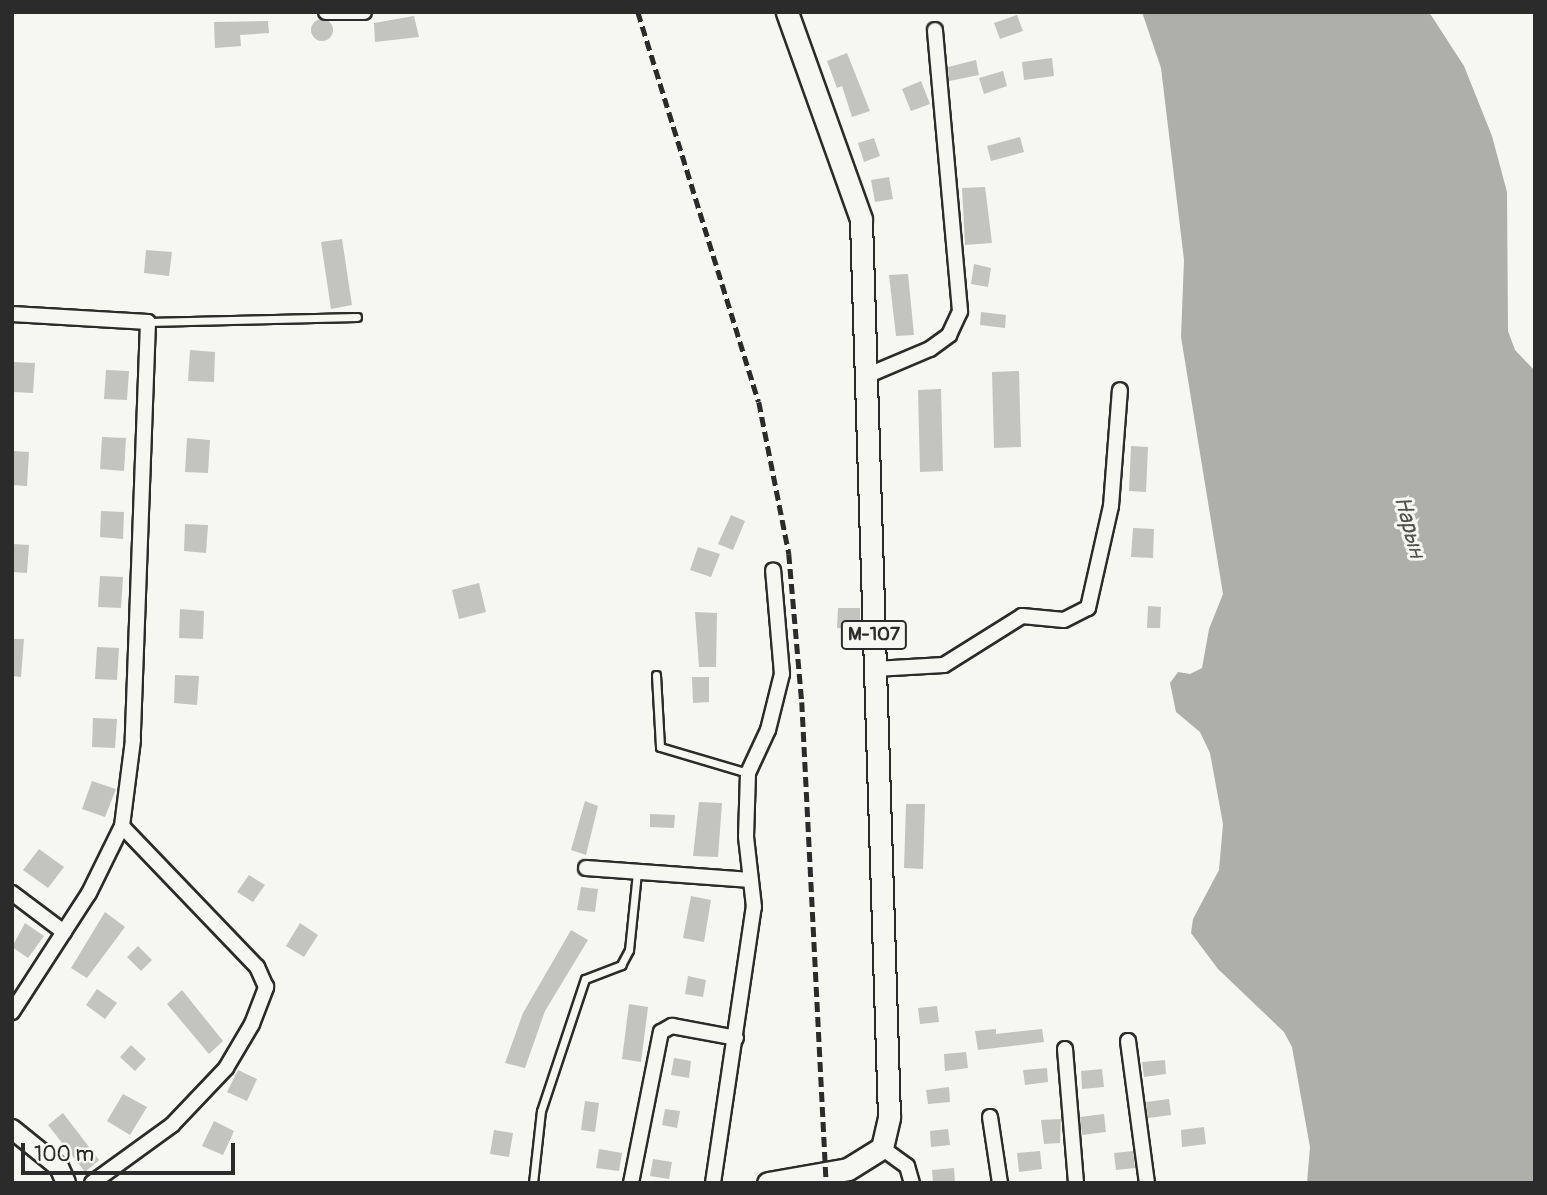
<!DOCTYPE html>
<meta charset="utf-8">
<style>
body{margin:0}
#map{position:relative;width:1547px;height:1195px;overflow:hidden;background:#f6f6f2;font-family:Pangolin,sans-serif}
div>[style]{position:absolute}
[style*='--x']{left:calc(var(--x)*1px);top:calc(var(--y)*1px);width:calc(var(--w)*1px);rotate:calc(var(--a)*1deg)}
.water>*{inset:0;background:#aeaeab}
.building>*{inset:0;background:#c3c3c0}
.round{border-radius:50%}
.roads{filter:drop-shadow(2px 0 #2b2b2b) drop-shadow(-2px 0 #2b2b2b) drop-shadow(0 2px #2b2b2b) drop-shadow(0 -2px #2b2b2b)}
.service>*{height:7px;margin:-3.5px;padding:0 3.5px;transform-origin:3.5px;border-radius:3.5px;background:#f6f6f2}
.minor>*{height:14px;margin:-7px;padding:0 7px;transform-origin:7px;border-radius:7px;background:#f6f6f2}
.tertiary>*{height:18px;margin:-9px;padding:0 9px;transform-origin:9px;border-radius:9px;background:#f6f6f2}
.primary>*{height:21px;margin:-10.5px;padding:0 10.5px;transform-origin:10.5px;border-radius:10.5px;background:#f6f6f2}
.rail>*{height:4.5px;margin-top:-2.25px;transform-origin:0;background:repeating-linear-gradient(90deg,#2b2b2b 0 10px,transparent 0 15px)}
span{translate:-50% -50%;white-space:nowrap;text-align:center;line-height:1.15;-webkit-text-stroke:6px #f6f6f2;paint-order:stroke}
.shield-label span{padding:2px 5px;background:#f6f6f2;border:2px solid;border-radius:5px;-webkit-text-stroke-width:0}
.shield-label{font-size:19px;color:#2b2b2b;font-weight:700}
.water-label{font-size:23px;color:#525251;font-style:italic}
.frame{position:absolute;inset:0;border:14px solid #2b2b2b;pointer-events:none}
.scale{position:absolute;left:21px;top:1143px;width:214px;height:32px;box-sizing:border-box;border:4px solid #2b2b2b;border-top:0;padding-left:9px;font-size:21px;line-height:24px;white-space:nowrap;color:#2b2b2b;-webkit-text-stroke:5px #f6f6f2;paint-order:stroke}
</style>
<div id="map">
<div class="water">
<i style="clip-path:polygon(1142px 12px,1429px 12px,1464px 66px,1492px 136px,1507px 192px,1508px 331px,1515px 350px,1535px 371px,1535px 1183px,1307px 1183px,1310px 1147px,1292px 1047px,1284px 1032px,1218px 969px,1191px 933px,1193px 919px,1219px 870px,1223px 824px,1210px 753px,1200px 732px,1176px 712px,1170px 683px,1178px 672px,1190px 674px,1202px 668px,1209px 629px,1223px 594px,1181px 337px,1184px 260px,1161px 68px)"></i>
</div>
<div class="building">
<i style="clip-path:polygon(1017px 15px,1023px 31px,1000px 39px,994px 23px)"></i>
<i style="clip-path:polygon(414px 16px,419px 37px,375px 42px,374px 23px)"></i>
<i class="round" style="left:311px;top:19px;width:22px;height:22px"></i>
<i style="clip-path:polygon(268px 21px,269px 33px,240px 35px,241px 46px,215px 48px,214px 22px)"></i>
<i style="clip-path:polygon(847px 53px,870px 111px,852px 117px,842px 86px,837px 88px,827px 61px)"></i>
<i style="clip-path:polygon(1052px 58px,1054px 76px,1024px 80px,1022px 62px)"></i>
<i style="clip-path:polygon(976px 60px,979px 75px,949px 81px,948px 67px)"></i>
<i style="clip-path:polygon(1003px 71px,1007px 86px,984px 94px,979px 78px)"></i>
<i style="clip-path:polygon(921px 81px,930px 104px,911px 111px,902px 89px)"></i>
<i style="clip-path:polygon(1020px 137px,1024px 152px,991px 161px,987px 146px)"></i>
<i style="clip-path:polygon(874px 138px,880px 156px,864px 162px,858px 143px)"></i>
<i style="clip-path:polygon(889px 177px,893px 199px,875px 202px,871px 180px)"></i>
<i style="clip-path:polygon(985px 187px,992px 243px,965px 245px,962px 188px)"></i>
<i style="clip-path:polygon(342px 239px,352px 305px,331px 309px,321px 242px)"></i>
<i style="clip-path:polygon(146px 250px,172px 252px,169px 276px,144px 273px)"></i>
<i style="clip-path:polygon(974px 264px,991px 268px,988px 287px,971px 284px)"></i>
<i style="clip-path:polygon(908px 274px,914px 335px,896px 336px,889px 275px)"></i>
<i style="clip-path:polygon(981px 312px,1006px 315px,1005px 328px,980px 325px)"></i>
<i style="clip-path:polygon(190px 350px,215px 352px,214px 382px,188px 381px)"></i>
<i style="clip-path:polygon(12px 362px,35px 363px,33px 393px,12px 392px)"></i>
<i style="clip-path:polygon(106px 370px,129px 371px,127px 400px,104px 399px)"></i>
<i style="clip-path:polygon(1019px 371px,1021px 447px,994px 448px,992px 372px)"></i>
<i style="clip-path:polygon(941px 389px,943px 471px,920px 472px,918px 390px)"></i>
<i style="clip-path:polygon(102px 437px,126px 438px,124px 471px,100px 469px)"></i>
<i style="clip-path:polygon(187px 438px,210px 440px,208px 473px,185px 472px)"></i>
<i style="clip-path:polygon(1131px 446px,1148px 447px,1146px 492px,1129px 491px)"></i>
<i style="clip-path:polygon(12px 451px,29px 452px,27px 486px,12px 485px)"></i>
<i style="clip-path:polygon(101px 511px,124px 512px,123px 539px,100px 537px)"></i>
<i style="clip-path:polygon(731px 515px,745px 521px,733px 550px,718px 544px)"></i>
<i style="clip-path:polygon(185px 524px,208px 525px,206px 553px,184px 551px)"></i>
<i style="clip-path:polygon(1133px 528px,1154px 529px,1153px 558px,1131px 557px)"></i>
<i style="clip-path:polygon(12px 544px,29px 545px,27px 573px,12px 572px)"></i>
<i style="clip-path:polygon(698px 547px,720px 554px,711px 577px,690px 570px)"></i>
<i style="clip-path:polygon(100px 576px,123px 577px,121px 608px,98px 607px)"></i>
<i style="clip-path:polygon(479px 583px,486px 612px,459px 619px,452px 590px)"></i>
<i style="clip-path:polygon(1148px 606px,1161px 607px,1160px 628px,1147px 628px)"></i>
<i style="clip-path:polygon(838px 608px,860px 608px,860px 629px,837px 628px)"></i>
<i style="clip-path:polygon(180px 609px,204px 611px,203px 639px,179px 638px)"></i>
<i style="clip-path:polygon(695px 612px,717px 613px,716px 667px,699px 667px)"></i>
<i style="clip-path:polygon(12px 639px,24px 639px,21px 677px,12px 676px)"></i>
<i style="clip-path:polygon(97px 647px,119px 648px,117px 680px,95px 679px)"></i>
<i style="clip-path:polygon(175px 675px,199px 676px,197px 705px,174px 703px)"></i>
<i style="clip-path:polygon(692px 677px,709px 677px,709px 702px,693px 703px)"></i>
<i style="clip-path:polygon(93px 718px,117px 719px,115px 748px,92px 747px)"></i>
<i style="clip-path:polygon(92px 781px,116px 789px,105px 817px,82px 809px)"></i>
<i style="clip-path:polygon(585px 801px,598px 806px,586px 855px,571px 850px)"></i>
<i style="clip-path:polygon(699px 802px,722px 803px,718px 857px,693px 856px)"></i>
<i style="clip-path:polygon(906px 804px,925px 804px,923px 869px,904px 868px)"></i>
<i style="clip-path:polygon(650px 814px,675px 815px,674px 828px,650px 827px)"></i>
<i style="clip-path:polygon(39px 849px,64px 867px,48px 888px,23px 870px)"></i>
<i style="clip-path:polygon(249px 875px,265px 885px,253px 902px,237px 892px)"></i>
<i style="clip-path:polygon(581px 887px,598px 889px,595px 912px,577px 910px)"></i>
<i style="clip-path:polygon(691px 896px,711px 900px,704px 942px,683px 938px)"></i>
<i style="clip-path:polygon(105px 912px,125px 927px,87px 978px,71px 968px)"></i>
<i style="clip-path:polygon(25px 923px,44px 936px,28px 958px,12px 947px)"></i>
<i style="clip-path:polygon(300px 923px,318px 935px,304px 957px,286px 946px)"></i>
<i style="clip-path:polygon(571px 930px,588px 940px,545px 1011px,525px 1068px,505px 1063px,523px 1013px)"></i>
<i style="clip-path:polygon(138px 946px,152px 960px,141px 971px,127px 957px)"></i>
<i style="clip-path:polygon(688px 976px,706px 980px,703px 997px,685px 994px)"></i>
<i style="clip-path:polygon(97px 989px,117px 1003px,105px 1019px,86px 1005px)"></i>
<i style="clip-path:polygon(182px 990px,223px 1041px,209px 1054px,167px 1004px)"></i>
<i style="clip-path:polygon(629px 1004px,648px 1007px,641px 1062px,622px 1059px)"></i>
<i style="clip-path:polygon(937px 1006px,939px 1022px,920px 1024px,918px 1008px)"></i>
<i style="clip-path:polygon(996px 1029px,996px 1034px,1042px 1029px,1044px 1042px,978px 1050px,975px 1031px)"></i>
<i style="clip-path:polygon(131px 1045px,146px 1059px,135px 1071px,120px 1057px)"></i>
<i style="clip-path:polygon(966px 1052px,968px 1068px,945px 1071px,944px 1054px)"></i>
<i style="clip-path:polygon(674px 1058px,691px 1061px,689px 1078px,671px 1075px)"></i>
<i style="clip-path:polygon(1165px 1060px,1166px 1074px,1144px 1077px,1142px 1062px)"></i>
<i style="clip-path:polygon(1047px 1068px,1048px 1082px,1025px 1085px,1023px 1070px)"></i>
<i style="clip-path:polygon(1102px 1069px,1104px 1087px,1082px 1089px,1081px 1071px)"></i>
<i style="clip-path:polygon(238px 1070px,257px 1079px,247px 1101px,227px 1092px)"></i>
<i style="clip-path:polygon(949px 1087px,950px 1102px,928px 1104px,926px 1090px)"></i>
<i style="clip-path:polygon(123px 1094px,147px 1107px,130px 1135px,107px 1121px)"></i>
<i style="clip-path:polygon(1169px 1099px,1171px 1115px,1148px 1118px,1146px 1102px)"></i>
<i style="clip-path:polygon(585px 1101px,599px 1103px,595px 1132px,581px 1130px)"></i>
<i style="clip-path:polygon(665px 1109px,680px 1111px,677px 1128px,662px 1125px)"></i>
<i style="clip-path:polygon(63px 1113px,99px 1160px,85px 1172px,48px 1125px)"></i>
<i style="clip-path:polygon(1104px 1114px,1106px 1132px,1082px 1135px,1080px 1117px)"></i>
<i style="clip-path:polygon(1061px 1119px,1060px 1143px,1044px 1144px,1041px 1120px)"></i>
<i style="clip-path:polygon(214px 1121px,234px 1131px,223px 1155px,202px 1146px)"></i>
<i style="clip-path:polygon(1204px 1127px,1206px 1144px,1182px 1147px,1181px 1130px)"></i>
<i style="clip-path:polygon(948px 1129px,950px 1145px,931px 1147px,930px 1131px)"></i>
<i style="clip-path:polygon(494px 1130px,513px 1133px,509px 1157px,490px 1154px)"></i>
<i style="clip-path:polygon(599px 1149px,622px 1153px,619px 1171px,596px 1168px)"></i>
<i style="clip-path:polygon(1040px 1151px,1042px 1169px,1019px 1172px,1017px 1153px)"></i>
<i style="clip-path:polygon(1133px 1151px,1135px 1168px,1116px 1170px,1114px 1153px)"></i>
<i style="clip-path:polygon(653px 1159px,672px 1162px,669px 1179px,650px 1176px)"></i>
<i style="clip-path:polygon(954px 1168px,955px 1183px,933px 1183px,932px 1170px)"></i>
</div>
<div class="roads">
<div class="service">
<i style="--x:148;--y:322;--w:209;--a:-1.4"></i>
<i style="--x:656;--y:675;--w:72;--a:86.8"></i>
<i style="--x:660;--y:747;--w:92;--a:16.5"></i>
<i style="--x:533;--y:1183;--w:72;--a:-83.7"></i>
<i style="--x:541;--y:1111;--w:139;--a:-71.6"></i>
<i style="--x:585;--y:979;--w:39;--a:-21"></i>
<i style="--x:621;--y:965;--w:17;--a:-62"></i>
<i style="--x:629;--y:950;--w:78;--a:-84.1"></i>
</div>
<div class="minor">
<i style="--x:326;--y:12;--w:38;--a:0"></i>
<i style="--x:12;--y:314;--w:136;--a:3.4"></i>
<i style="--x:148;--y:322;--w:418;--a:92.1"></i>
<i style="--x:133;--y:740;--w:87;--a:97.3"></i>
<i style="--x:122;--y:826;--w:75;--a:116.2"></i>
<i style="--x:89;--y:893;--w:142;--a:122.9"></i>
<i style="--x:866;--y:376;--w:69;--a:-22.9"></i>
<i style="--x:930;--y:349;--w:24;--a:-36"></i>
<i style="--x:949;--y:335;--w:26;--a:-65"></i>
<i style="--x:960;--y:311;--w:282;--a:-95.1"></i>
<i style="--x:875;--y:669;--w:69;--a:-3.3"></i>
<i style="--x:944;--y:665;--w:92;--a:-32.1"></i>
<i style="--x:1022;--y:616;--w:42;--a:5.4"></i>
<i style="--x:1064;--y:620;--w:27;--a:-27"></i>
<i style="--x:1088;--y:608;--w:105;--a:-77.3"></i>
<i style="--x:1111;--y:506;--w:116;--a:-85.6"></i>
<i style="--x:586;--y:868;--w:165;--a:4.2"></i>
<i style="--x:12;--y:893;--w:65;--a:36.9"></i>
<i style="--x:1128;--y:1041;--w:143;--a:82.4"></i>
<i style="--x:1065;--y:1049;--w:134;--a:85.3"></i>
<i style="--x:990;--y:1117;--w:67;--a:81.4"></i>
<i style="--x:882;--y:1148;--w:31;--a:36"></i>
<i style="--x:907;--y:1166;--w:18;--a:74"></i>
<i style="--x:92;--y:1183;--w:99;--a:-35.9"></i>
<i style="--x:172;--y:1125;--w:79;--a:-46.5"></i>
<i style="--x:226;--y:1068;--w:51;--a:-59.4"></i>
<i style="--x:252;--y:1024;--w:40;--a:-69"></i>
<i style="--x:266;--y:987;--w:22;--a:-114"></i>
<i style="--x:257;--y:967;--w:195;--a:-133.8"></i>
<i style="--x:631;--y:1183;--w:154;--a:-78.8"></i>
<i style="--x:661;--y:1032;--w:13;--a:-29"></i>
<i style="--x:672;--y:1026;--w:65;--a:10.6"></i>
<i style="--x:713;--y:1183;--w:279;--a:-81.6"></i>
<i style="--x:754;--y:907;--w:70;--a:-96.5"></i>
<i style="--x:746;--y:837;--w:64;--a:-88.2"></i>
<i style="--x:748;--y:773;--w:47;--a:-65.1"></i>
<i style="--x:768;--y:730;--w:58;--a:-76"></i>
<i style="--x:782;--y:674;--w:104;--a:-94.9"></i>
</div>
<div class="tertiary">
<i style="--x:12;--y:1129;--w:60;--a:39"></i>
<i style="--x:59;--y:1167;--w:17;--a:66"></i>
</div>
<div class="primary">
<i style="--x:768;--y:1183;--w:81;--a:-9.9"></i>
<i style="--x:848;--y:1169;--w:40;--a:-32"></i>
<i style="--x:882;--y:1148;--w:32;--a:-77"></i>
<i style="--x:889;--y:1117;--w:898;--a:-91.79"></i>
<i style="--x:861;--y:219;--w:220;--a:-109.7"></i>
</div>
</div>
<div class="rail">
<i style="--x:638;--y:12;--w:408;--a:72.8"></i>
<i style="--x:759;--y:402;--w:155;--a:78.8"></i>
<i style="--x:789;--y:554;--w:149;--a:85"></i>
<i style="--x:802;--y:702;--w:482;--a:87.1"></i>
</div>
<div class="shield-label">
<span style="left:874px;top:635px">М-107</span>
</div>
<div class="water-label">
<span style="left:1409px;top:527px;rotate:75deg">Нарын</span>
</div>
<div class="frame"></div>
<div class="scale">100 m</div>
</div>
